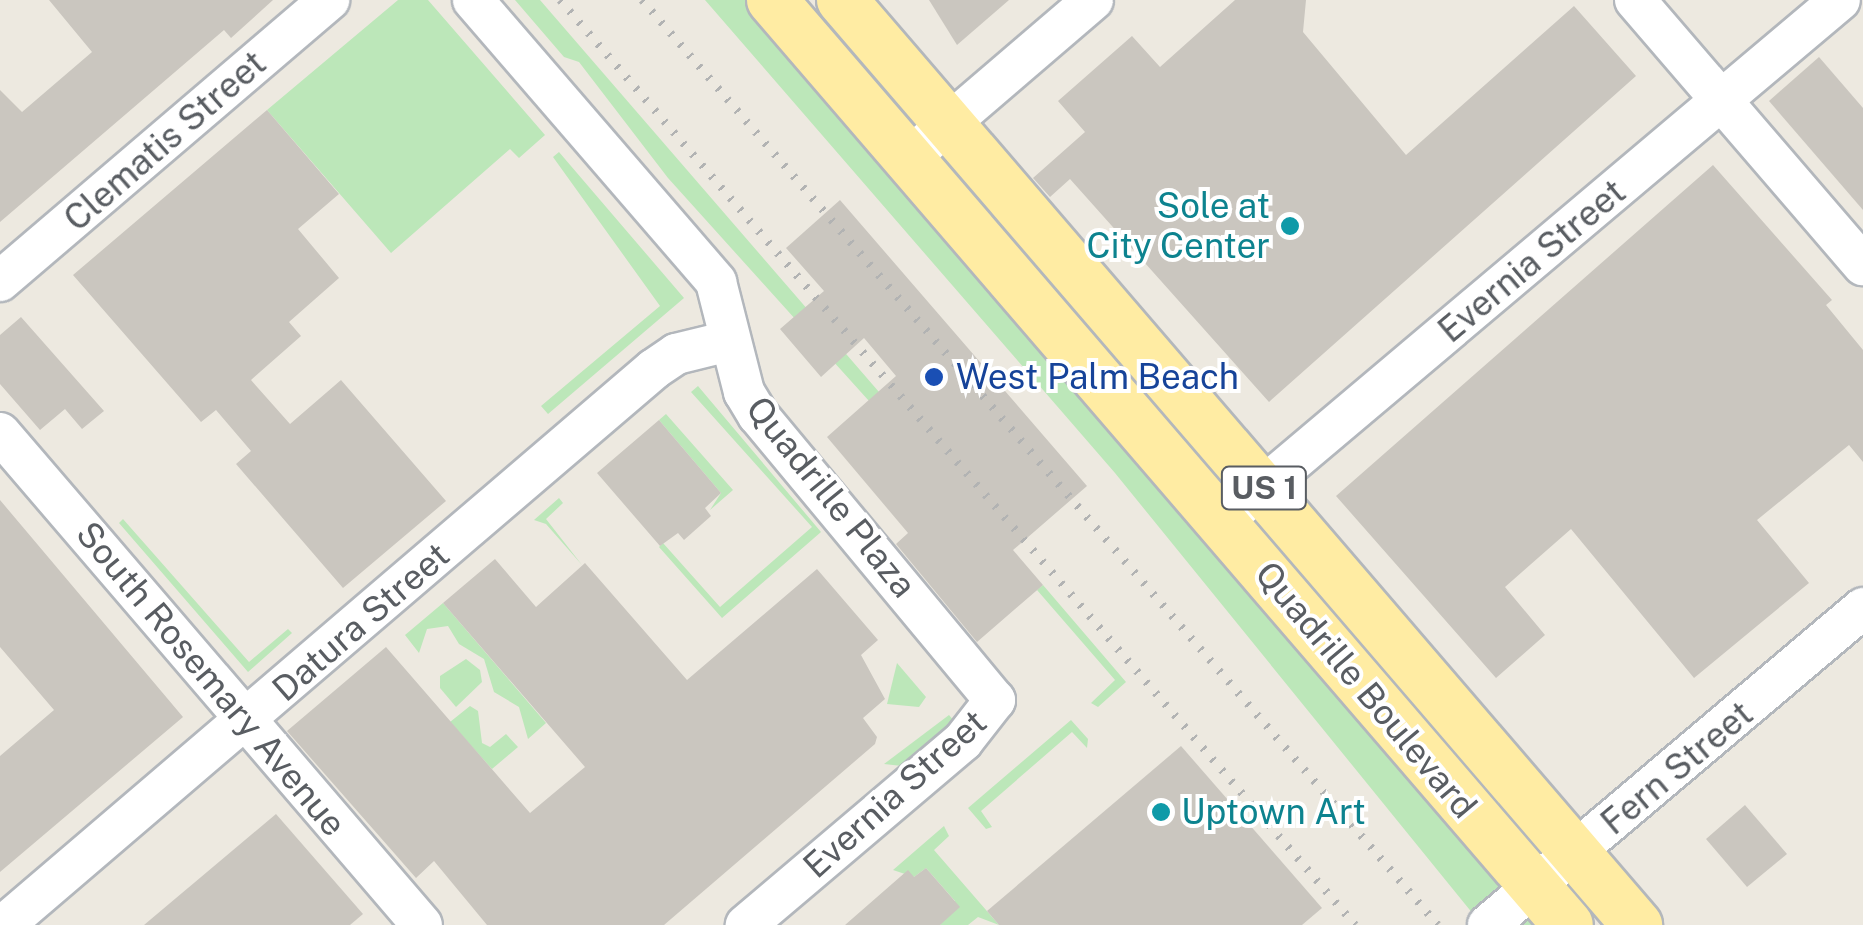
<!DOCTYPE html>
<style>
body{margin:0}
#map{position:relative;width:1863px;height:925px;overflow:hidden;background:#ede9e0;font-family:"Public Sans",sans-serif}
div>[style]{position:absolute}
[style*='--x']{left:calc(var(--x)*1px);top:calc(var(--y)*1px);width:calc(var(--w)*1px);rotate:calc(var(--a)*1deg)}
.green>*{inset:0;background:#bce7b9}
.building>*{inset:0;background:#cac6bf}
.roads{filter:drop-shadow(2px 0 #b3b7bc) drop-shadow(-2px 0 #b3b7bc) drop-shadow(0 2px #b3b7bc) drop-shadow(0 -2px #b3b7bc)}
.minor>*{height:40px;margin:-20px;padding:0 20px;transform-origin:20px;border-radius:20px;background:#fff}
.major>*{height:50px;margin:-25px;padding:0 25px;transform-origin:25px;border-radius:25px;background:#ffeca3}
.rail>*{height:8px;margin-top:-4px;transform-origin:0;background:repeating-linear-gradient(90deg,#b2b3b3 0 2.5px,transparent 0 14.5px)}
.dots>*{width:28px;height:28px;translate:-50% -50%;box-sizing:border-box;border:5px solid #fff;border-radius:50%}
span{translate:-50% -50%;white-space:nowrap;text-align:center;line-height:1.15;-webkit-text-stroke:8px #fff;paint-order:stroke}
.shield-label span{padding:2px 8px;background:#fff;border:2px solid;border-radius:8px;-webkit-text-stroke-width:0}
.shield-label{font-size:32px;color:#595d62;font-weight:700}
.street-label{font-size:35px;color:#595d62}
.culture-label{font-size:35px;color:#0d838f}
.right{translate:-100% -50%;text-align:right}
.left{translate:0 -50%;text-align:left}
.transit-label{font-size:35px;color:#164399}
</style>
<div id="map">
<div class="green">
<i style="clip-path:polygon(398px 0,428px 0,545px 135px,519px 158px,510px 149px,391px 253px,267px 110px)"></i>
<i style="clip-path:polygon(515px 0,540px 0,879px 392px,869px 401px,668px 178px,579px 62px,564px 57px)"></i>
<i style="clip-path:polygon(705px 0,752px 0,1551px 925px,1482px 925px,1115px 473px)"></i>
<i style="clip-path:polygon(559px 152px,684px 298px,548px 414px,541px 406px,660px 306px,553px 157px)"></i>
<i style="clip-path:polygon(698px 386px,821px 532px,722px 618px,659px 547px,663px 543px,720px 607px,812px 527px,691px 392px)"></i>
<i style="clip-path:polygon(666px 414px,733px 490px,710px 510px,721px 493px,659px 420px)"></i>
<i style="clip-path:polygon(559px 498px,563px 503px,546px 519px,582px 565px,546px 524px,534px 520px)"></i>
<i style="clip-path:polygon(123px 519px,249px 662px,288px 629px,292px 633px,248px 672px,119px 523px)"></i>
<i style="clip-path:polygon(1043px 585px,1126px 682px,1098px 707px,1091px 703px,1115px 680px,1037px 590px)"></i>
<i style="clip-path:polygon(443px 603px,546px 723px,528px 739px,519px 707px,494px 692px,484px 659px,459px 644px,448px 626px,427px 629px,419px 653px,405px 635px)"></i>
<i style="clip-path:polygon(466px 659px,480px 670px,482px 682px,456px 707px,440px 688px,440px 676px)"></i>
<i style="clip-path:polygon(897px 663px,926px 697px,919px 707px,887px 704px)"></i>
<i style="clip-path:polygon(470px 706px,478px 711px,482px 743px,490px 747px,506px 734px,518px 747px,492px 769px,450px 722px)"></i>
<i style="clip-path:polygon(949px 715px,955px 722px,902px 766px,884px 764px)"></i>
<i style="clip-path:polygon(1071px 720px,1088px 739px,1087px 748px,1072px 732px,981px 811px,992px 827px,986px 829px,968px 808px)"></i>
<i style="clip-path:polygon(944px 826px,949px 836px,934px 850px,999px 925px,978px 917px,968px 925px,940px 925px,955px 901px,926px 868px,914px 877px,893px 870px)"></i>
</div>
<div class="building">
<i style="clip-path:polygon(49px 0,273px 0,231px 38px,224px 30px,0 222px,0 90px,22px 112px,92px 52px)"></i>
<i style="clip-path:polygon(929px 0,1009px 0,957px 45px)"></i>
<i style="clip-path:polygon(1235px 0,1306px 0,1303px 32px,1406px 155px,1574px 6px,1636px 76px,1269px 402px,1070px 179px,1050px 197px,1033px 178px,1085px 132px,1058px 101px,1132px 36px,1160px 67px)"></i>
<i style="clip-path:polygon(1819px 57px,1863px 108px,1863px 210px,1769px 101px)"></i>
<i style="clip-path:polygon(267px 110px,339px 194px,298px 229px,339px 278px,289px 322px,301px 336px,251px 380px,290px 424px,341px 380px,446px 501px,343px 588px,236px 464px,251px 451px,216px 410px,201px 422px,73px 275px)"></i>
<i style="clip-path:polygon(1713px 165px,1832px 300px,1826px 305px,1863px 350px,1863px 462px,1849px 445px,1757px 520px,1809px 583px,1694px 678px,1571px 529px,1505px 587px,1545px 635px,1496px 678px,1336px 496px)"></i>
<i style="clip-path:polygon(840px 200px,1087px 486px,1013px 550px,1043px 585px,977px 642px,896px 544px,908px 533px,827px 437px,896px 376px,864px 338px,821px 377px,780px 329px,824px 291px,786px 248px)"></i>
<i style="clip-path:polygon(21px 317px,104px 411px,82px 429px,65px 409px,40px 430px,0 384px,0 335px)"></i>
<i style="clip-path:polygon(659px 420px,721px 493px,705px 508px,711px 516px,684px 540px,678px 533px,660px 546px,597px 473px)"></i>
<i style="clip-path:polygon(0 500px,183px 717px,0 872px,0 756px,54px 710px,0 647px)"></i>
<i style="clip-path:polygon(495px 559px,536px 607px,585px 563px,687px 680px,817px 569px,878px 640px,861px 655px,885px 699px,863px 718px,877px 737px,875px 744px,664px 925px,487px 925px,434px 861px,416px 878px,287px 731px,386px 647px,530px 813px,585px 767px,443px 603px)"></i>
<i style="clip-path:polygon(1181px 746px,1322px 908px,1302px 925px,999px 925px,987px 911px)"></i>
<i style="clip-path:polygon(1745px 805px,1787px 854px,1747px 887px,1706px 839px)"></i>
<i style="clip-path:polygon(276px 814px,363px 914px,350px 925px,144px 925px)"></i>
<i style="clip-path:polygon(926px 868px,960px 907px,940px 925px,845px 925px,908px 870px,914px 877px)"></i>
</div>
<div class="roads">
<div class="minor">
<i style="--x:473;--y:0;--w:372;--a:49.2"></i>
<i style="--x:716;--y:282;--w:114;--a:75.7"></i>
<i style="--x:744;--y:392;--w:27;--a:59"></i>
<i style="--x:758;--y:415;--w:371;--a:50.3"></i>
<i style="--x:995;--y:700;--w:52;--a:128"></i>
<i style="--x:963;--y:741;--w:285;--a:139.7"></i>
<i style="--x:1635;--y:0;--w:350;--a:49.3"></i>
<i style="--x:925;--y:144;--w:221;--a:-40.6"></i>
<i style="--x:0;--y:281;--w:433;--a:-40.5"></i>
<i style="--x:0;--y:433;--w:648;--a:49.38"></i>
<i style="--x:1239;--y:507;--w:786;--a:-40.15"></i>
<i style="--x:4;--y:925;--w:855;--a:-40.54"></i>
<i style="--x:654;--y:369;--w:27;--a:-34"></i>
<i style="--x:676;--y:354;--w:55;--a:-13.8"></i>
<i style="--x:1488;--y:925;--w:491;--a:-40.2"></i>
</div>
<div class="major">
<i style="--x:772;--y:0;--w:1220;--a:49.29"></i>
<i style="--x:842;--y:0;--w:1220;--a:49.32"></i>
</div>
</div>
<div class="rail">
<i style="--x:560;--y:0;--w:1220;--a:49.32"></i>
<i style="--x:642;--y:0;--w:1220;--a:49.29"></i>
</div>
<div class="dots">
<i style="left:1290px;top:226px;background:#0f9aa8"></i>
<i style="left:934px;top:377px;background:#1a4fb4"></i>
<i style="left:1161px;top:812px;background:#0f9aa8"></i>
</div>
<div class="shield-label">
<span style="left:1264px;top:488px">US 1</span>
</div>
<div class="street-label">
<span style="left:165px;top:141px;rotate:-41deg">Clematis Street</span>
<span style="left:1532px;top:261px;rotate:-40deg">Evernia Street</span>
<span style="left:831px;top:497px;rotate:51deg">Quadrille Plaza</span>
<span style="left:361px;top:622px;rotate:-41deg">Datura Street</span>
<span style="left:211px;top:679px;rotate:50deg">South Rosemary Avenue</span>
<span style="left:1366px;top:690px;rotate:50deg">Quadrille Boulevard</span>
<span style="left:1677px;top:768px;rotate:-40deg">Fern Street</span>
<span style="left:895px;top:794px;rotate:-42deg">Evernia Street</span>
</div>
<div class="culture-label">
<span class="right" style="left:1270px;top:226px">Sole at<br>City Center</span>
<span class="left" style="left:1181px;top:812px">Uptown Art</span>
</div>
<div class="transit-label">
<span class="left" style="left:956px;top:377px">West Palm Beach</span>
</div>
</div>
